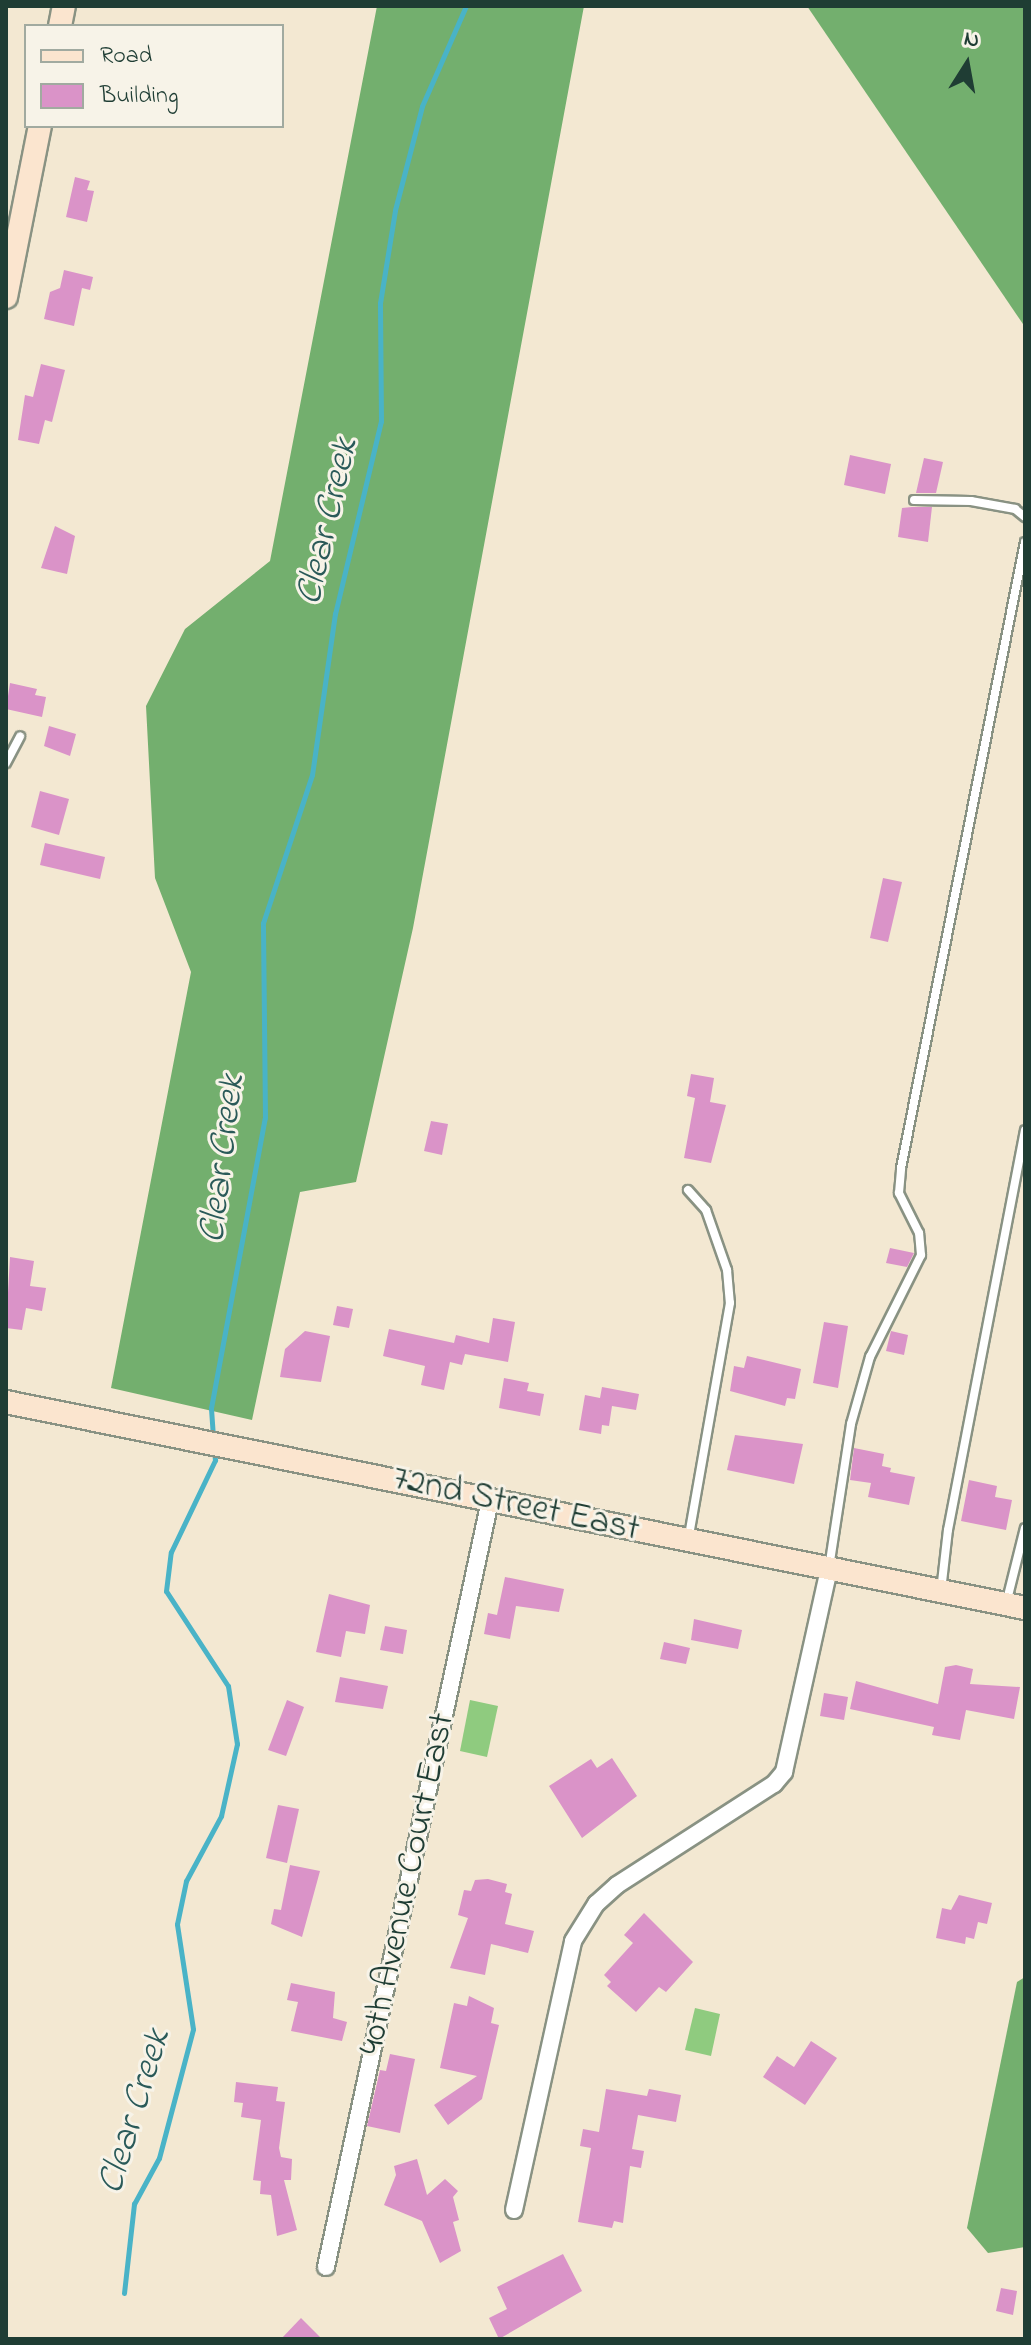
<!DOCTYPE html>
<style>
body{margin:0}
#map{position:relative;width:1031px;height:2345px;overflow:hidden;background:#f3e8d2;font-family:"Indie Flower",sans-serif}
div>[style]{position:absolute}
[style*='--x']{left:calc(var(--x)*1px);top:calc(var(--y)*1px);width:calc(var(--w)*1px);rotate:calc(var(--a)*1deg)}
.green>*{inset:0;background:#8fcb7f}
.forest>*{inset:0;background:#73af6e}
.stream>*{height:5px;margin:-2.5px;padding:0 2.5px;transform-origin:2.5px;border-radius:2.5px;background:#49b3c7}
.building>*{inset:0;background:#da93c8}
.roads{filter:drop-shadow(2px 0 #899283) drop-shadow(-2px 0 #899283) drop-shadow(0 2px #899283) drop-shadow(0 -2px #899283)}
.lane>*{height:8px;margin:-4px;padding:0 4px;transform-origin:4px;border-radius:4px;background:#fff}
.street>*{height:16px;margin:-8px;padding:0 8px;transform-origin:8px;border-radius:8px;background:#fff}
.secondary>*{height:22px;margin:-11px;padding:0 11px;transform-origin:11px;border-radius:11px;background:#fbe5cf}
span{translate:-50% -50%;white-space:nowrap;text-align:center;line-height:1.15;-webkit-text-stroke:6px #f7f3e8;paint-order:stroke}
.street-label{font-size:36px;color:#1f3d34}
.water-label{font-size:38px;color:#2a5a59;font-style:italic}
.frame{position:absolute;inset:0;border:8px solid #1f3d34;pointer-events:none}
.legend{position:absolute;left:24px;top:24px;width:260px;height:104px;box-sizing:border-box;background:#f7f3e8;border:2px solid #a1aaa0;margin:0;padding:10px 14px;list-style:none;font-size:24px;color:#1f3d34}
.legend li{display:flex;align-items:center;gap:16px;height:40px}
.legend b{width:40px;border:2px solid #a1aaa0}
.north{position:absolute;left:927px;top:24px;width:80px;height:80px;-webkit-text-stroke:6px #f7f3e8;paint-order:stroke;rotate:11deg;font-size:22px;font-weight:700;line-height:32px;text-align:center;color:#1f3d34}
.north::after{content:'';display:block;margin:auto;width:28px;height:36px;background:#1f3d34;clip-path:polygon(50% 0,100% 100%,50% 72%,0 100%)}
</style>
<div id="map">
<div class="green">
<i style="clip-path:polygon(470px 1700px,498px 1706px,487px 1757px,460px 1751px)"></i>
<i style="clip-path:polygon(695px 2008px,720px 2014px,711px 2056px,685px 2050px)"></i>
</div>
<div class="forest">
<i style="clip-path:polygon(377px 6px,584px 6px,413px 928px,356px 1182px,300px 1192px,252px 1420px,111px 1388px,191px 972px,155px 878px,146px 706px,185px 629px,270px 561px)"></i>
<i style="clip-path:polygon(807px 6px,1025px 6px,1025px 327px)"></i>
<i style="clip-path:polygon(1025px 1977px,1025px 2247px,988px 2253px,967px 2228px,1017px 1982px)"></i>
</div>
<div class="stream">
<i style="--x:213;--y:1437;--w:29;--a:-94"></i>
<i style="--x:211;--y:1408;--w:295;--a:-79.5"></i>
<i style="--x:265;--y:1118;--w:195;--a:-90.6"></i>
<i style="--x:263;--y:923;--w:156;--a:-71.7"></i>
<i style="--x:312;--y:775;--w:163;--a:-81.9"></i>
<i style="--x:335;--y:614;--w:198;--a:-76.6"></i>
<i style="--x:381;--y:421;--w:118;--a:-90.5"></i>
<i style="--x:380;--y:303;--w:94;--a:-80.8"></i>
<i style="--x:395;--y:210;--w:107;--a:-75.4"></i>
<i style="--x:422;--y:106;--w:109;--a:-66.3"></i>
<i style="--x:124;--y:2293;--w:90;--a:-83.6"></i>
<i style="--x:134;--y:2204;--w:52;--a:-61.5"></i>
<i style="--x:159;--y:2158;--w:133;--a:-75.2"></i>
<i style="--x:193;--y:2029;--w:106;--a:-98.7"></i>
<i style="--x:177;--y:1924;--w:44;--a:-78.2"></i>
<i style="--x:186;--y:1881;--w:74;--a:-61.7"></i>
<i style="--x:221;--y:1816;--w:74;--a:-77.5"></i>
<i style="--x:237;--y:1744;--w:59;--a:-98.8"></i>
<i style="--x:228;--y:1686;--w:113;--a:-123.1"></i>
<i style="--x:166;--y:1591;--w:39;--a:-83"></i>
<i style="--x:171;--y:1552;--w:102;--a:-64.4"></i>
<i style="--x:215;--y:1460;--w:9;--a:-96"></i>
</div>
<div class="building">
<i style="clip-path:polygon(75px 177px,90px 181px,87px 190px,94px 191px,87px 222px,66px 217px)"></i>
<i style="clip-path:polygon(64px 270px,93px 277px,90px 290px,82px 288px,74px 326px,44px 319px,50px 292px,60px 288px)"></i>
<i style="clip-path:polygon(41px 364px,65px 370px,52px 422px,45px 420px,39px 444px,18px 440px,25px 395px,33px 397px)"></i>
<i style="clip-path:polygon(850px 455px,891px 464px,885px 494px,844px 485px)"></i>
<i style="clip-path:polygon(924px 458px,943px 462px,936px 493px,916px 493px)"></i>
<i style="clip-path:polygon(912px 507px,932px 507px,928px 542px,898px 537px,902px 508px)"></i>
<i style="clip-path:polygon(55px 526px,75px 536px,67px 574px,41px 568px)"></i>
<i style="clip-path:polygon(10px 683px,37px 689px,35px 695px,46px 697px,42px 717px,6px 709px)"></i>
<i style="clip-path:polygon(49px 726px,76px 734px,70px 756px,44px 746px)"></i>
<i style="clip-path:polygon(40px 791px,69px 799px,59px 835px,31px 827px)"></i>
<i style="clip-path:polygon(45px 843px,105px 857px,100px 879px,40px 865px)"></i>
<i style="clip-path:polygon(883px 878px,902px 882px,888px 942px,870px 938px)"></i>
<i style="clip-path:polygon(691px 1074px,714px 1078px,710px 1102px,726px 1105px,711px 1163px,684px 1158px,695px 1098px,687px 1096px)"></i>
<i style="clip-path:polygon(431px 1121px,448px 1124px,442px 1155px,424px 1151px)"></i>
<i style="clip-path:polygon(890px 1248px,914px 1253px,907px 1267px,886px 1263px)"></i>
<i style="clip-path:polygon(10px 1257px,34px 1261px,30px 1286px,46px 1288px,42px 1311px,26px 1308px,22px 1330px,6px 1328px)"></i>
<i style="clip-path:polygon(337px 1306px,353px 1309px,349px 1328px,333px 1325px)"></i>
<i style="clip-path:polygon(493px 1318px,515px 1322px,508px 1362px,465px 1354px,462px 1365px,450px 1362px,444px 1390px,421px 1385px,425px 1366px,383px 1356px,389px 1329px,454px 1343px,456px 1335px,489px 1343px)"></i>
<i style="clip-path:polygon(824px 1322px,848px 1326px,838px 1388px,813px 1383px)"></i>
<i style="clip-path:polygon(305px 1331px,330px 1336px,321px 1382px,280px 1377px,285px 1349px)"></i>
<i style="clip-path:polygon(891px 1331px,908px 1335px,904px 1355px,886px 1351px)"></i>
<i style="clip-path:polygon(747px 1356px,801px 1369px,795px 1399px,787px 1398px,785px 1406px,730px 1391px,734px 1366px,744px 1368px)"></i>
<i style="clip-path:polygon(504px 1378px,529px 1383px,527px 1391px,544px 1394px,540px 1416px,499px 1408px)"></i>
<i style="clip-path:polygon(602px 1387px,639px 1394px,636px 1410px,612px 1406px,609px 1426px,602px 1425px,601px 1434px,579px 1430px,585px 1395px,600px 1398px)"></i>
<i style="clip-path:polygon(735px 1435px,803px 1444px,794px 1484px,727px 1470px)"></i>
<i style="clip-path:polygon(854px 1448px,884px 1454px,882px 1466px,891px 1468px,890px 1472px,915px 1477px,909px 1505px,868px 1497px,871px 1483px,850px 1480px)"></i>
<i style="clip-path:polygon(969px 1480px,997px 1486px,995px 1497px,1012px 1500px,1006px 1530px,961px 1521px)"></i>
<i style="clip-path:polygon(505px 1577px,564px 1589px,559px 1612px,516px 1606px,510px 1639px,484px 1634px,488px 1613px,497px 1615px)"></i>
<i style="clip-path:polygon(329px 1594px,370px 1605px,365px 1634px,346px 1631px,341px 1657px,316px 1652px)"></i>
<i style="clip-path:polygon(694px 1619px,742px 1630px,738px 1649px,691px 1640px)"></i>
<i style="clip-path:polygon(385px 1626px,407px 1630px,403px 1654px,380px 1650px)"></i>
<i style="clip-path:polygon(664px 1642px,690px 1648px,686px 1664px,660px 1659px)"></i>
<i style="clip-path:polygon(956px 1665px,973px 1669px,970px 1684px,1020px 1687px,1014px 1719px,966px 1710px,960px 1740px,932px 1735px,934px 1727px,850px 1709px,856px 1681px,938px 1704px,945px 1667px)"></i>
<i style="clip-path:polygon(340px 1677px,388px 1686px,383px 1709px,335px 1702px)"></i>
<i style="clip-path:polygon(824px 1693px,848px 1697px,844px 1720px,820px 1716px)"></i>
<i style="clip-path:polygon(287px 1700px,304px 1707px,286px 1756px,268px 1750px)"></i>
<i style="clip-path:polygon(612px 1758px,637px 1796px,582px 1838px,549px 1786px,591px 1759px,597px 1768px)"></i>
<i style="clip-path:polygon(278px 1805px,299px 1809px,287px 1863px,266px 1858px)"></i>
<i style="clip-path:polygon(290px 1865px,320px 1871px,302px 1937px,271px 1924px,274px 1909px,281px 1910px)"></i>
<i style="clip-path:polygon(488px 1879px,507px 1884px,505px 1892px,512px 1894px,505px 1924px,534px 1931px,528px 1953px,491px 1944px,485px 1975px,450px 1968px,468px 1918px,458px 1915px,464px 1890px,471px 1891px,475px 1880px)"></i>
<i style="clip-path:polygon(959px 1895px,992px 1903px,987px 1924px,978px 1922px,974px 1939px,966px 1937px,965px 1944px,936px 1938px,942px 1908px,951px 1910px)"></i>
<i style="clip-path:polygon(644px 1913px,693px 1962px,666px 1992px,659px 1987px,636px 2012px,607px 1986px,611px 1982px,604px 1975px,633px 1943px,624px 1935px)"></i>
<i style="clip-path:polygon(291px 1983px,335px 1992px,333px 2018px,347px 2022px,342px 2041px,291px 2031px,298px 2002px,287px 2000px)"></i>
<i style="clip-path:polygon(469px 1996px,494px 2008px,491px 2023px,499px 2025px,482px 2099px,448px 2125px,434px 2105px,477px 2076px,440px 2068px,454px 2003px,467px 2006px)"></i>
<i style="clip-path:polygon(811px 2041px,837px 2058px,805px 2105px,763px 2077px,777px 2056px,794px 2067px)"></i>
<i style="clip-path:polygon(390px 2054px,415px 2059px,400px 2133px,367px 2126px,380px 2070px,386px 2071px)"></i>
<i style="clip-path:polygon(236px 2082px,278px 2087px,276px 2101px,285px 2102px,279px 2148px,281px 2157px,292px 2159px,291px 2180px,284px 2180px,297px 2230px,277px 2236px,271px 2195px,260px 2194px,261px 2181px,253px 2180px,261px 2120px,241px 2117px,243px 2103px,234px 2102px)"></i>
<i style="clip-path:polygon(606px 2089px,647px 2096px,649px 2089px,681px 2095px,676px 2122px,638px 2115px,632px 2149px,644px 2151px,641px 2168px,630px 2166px,623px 2223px,614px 2221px,612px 2228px,578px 2222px,591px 2148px,580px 2146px,583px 2129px,599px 2132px)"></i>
<i style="clip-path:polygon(417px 2159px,427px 2195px,445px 2179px,458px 2191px,453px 2197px,459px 2220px,453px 2222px,461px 2251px,440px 2263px,422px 2221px,384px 2205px,396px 2175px,394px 2166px)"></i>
<i style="clip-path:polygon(563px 2254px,582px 2291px,499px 2339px,489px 2318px,507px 2309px,497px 2287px)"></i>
<i style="clip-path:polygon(1001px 2288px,1017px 2291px,1013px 2315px,996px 2311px)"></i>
<i style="clip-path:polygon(301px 2318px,322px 2339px,281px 2339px)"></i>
</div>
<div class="roads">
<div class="lane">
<i style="--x:914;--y:500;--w:57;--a:1"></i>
<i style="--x:971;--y:501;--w:45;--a:10.3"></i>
<i style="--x:1015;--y:509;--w:13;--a:39"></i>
<i style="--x:6;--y:763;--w:30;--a:-62"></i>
<i style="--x:688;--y:1190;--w:27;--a:48"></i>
<i style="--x:706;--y:1210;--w:64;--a:70.7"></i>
<i style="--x:727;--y:1270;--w:33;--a:85"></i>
<i style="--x:730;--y:1303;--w:241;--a:100"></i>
<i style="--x:829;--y:1568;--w:146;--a:-81.3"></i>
<i style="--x:851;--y:1424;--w:70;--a:-74.2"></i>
<i style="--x:870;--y:1357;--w:114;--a:-63.4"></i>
<i style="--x:921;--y:1255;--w:22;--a:-95"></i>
<i style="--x:919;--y:1233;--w:45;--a:-116.6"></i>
<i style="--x:899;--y:1193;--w:25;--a:-85"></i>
<i style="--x:901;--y:1168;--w:638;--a:-78.8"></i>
<i style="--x:941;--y:1591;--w:61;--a:-83.5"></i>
<i style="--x:948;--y:1530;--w:407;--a:-79.1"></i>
<i style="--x:1006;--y:1604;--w:78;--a:-76"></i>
</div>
<div class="street">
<i style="--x:514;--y:2210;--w:275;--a:-77.6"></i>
<i style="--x:573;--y:1941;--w:44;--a:-58.1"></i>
<i style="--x:596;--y:1904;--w:28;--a:-42"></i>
<i style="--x:617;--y:1885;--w:187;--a:-32.8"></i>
<i style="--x:774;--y:1784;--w:16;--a:-50"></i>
<i style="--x:784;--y:1772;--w:208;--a:-77.5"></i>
<i style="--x:326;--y:2267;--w:783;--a:-77.92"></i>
</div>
<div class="secondary">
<i style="--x:60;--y:26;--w:20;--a:-79"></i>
<i style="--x:6;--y:297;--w:174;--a:-78.8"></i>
<i style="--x:6;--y:1402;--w:1040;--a:11.43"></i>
</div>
</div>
<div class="street-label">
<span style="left:516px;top:1505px;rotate:12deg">72nd Street East</span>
<span style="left:408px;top:1884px;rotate:-78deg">40th Avenue Court East</span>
</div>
<div class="water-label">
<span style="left:329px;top:522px;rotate:-77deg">Clear Creek</span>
<span style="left:224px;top:1159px;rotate:-83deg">Clear Creek</span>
<span style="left:136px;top:2112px;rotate:-73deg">Clear Creek</span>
</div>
<div class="frame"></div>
<ul class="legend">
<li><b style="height:10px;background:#fbe5cf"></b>Road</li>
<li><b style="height:22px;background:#da93c8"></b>Building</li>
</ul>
<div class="north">N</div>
</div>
